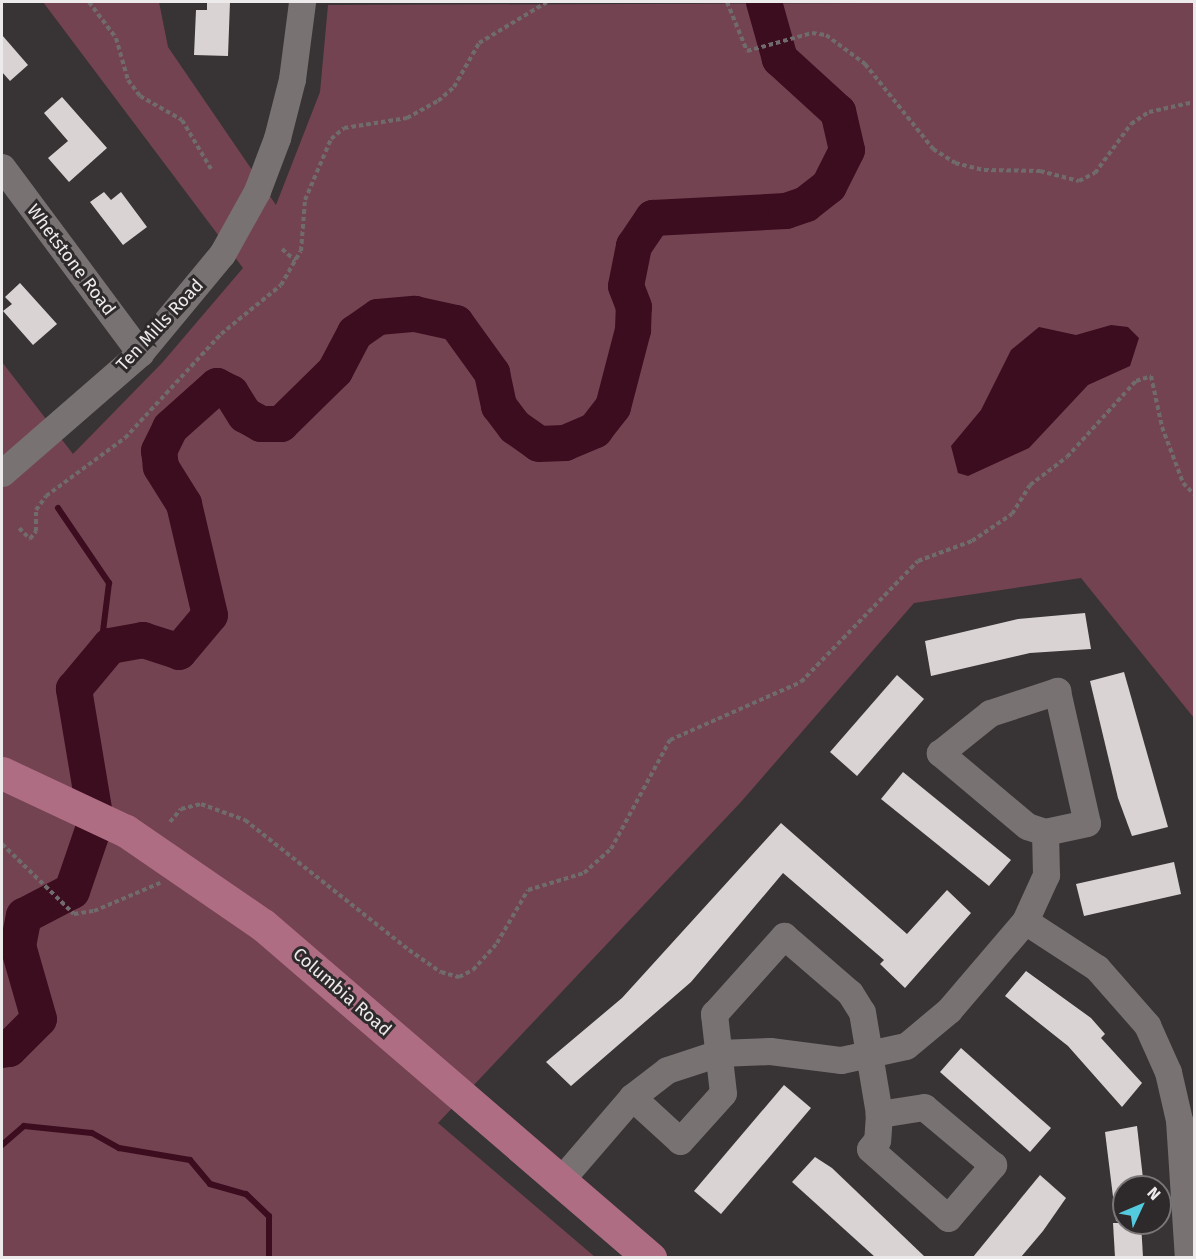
<!DOCTYPE html>
<style>
body{margin:0}
#map{position:relative;width:1196px;height:1259px;overflow:hidden;background:#383334;font-family:"Fira Sans",sans-serif}
div>[style]{position:absolute}
[style*='--x']{left:calc(var(--x)*1px);top:calc(var(--y)*1px);width:calc(var(--w)*1px);rotate:calc(var(--a)*1deg)}
.green>*{inset:0;background:#744352}
.water>*{inset:0;background:#3c0c1f}
.stream>*{height:6px;margin:-3px;padding:0 3px;transform-origin:3px;border-radius:3px;background:#3c0c1f}
.river>*{height:36px;margin:-18px;padding:0 18px;transform-origin:18px;border-radius:18px;background:#3c0c1f}
.building>*{inset:0;background:#dad3d4}
.path>*{height:4px;margin-top:-2px;transform-origin:0;background:repeating-linear-gradient(90deg,#706b6c 0 4.5px,transparent 0 7.5px)}
.minor>*{height:27px;margin:-13.5px;padding:0 13.5px;transform-origin:13.5px;border-radius:13.5px;background:#787273}
.major>*{height:33px;margin:-16.5px;padding:0 16.5px;transform-origin:16.5px;border-radius:16.5px;background:#af6d83}
span{translate:-50% -50%;white-space:nowrap;text-align:center;line-height:1.15;-webkit-text-stroke:6px #2e292a;paint-order:stroke}
.street-label{font-size:18px;color:#edeaeb}
.frame{position:absolute;inset:0;border:3px solid #edeaeb;pointer-events:none}
.north{position:absolute;left:1112px;top:1175px;width:60px;height:60px;box-sizing:border-box;background:#2e292a;border:2px solid #7a7677;border-radius:50%;rotate:46deg;font-size:16px;font-weight:700;line-height:24px;text-align:center;color:#edeaeb}
.north::after{content:'';display:block;margin:auto;width:21px;height:27px;background:#54cade;clip-path:polygon(50% 0,100% 100%,50% 72%,0 100%)}
</style>
<div id="map">
<div class="green">
<i style="clip-path:polygon(43px 2px,159px 2px,168px 47px,276px 205px,320px 92px,328px 5px,1194px 2px,1194px 718px,1081px 578px,914px 603px,740px 803px,438px 1123px,595px 1257px,2px 1257px,2px 362px,73px 454px,162px 363px,243px 268px)"></i>
</div>
<div class="water">
<i style="clip-path:polygon(1111px 325px,1128px 327px,1139px 338px,1130px 366px,1088px 385px,1029px 448px,968px 476px,958px 473px,951px 446px,981px 410px,1011px 350px,1039px 327px,1076px 335px)"></i>
</div>
<div class="stream">
<i style="--x:58;--y:508;--w:91;--a:55.8"></i>
<i style="--x:109;--y:583;--w:73;--a:97.1"></i>
<i style="--x:2;--y:1145;--w:29;--a:-41"></i>
<i style="--x:24;--y:1126;--w:68;--a:5.9"></i>
<i style="--x:92;--y:1133;--w:31;--a:29"></i>
<i style="--x:119;--y:1148;--w:72;--a:9.6"></i>
<i style="--x:190;--y:1160;--w:31;--a:50"></i>
<i style="--x:210;--y:1184;--w:37;--a:16"></i>
<i style="--x:246;--y:1194;--w:32;--a:44"></i>
<i style="--x:269;--y:1216;--w:42;--a:90"></i>
</div>
<div class="river">
<i style="--x:2;--y:1050;--w:7;--a:-8"></i>
<i style="--x:9;--y:1049;--w:42;--a:-45"></i>
<i style="--x:39;--y:1019;--w:76;--a:-106"></i>
<i style="--x:18;--y:946;--w:31;--a:-79"></i>
<i style="--x:24;--y:916;--w:54;--a:-27.5"></i>
<i style="--x:72;--y:891;--w:74;--a:-71.1"></i>
<i style="--x:96;--y:821;--w:134;--a:-99.5"></i>
<i style="--x:74;--y:689;--w:56;--a:-50.1"></i>
<i style="--x:110;--y:646;--w:34;--a:-10"></i>
<i style="--x:143;--y:640;--w:38;--a:18"></i>
<i style="--x:179;--y:652;--w:48;--a:-50"></i>
<i style="--x:210;--y:615;--w:114;--a:-103.2"></i>
<i style="--x:184;--y:504;--w:44;--a:-121.9"></i>
<i style="--x:161;--y:467;--w:16;--a:-97"></i>
<i style="--x:159;--y:451;--w:25;--a:-64"></i>
<i style="--x:170;--y:428;--w:63;--a:-41.8"></i>
<i style="--x:217;--y:386;--w:16;--a:27"></i>
<i style="--x:231;--y:393;--w:26;--a:58"></i>
<i style="--x:245;--y:415;--w:18;--a:29"></i>
<i style="--x:261;--y:424;--w:20;--a:0"></i>
<i style="--x:281;--y:424;--w:76;--a:-44.5"></i>
<i style="--x:335;--y:371;--w:43;--a:-62.2"></i>
<i style="--x:355;--y:333;--w:28;--a:-35"></i>
<i style="--x:378;--y:317;--w:37;--a:-5"></i>
<i style="--x:415;--y:314;--w:42;--a:12.4"></i>
<i style="--x:456;--y:323;--w:62;--a:54.2"></i>
<i style="--x:492;--y:373;--w:34;--a:78"></i>
<i style="--x:499;--y:406;--w:26;--a:53"></i>
<i style="--x:515;--y:427;--w:29;--a:35"></i>
<i style="--x:539;--y:444;--w:26;--a:-2"></i>
<i style="--x:565;--y:443;--w:33;--a:-23"></i>
<i style="--x:595;--y:430;--w:29;--a:-52"></i>
<i style="--x:613;--y:407;--w:80;--a:-75.4"></i>
<i style="--x:633;--y:330;--w:23;--a:-88"></i>
<i style="--x:634;--y:307;--w:22;--a:-111"></i>
<i style="--x:626;--y:286;--w:41;--a:-78.7"></i>
<i style="--x:634;--y:246;--w:34;--a:-56"></i>
<i style="--x:653;--y:218;--w:133;--a:-3"></i>
<i style="--x:786;--y:211;--w:21;--a:-19"></i>
<i style="--x:806;--y:204;--w:29;--a:-38"></i>
<i style="--x:829;--y:186;--w:40;--a:-63.4"></i>
<i style="--x:847;--y:150;--w:39;--a:-103"></i>
<i style="--x:838;--y:112;--w:79;--a:-137.6"></i>
<i style="--x:780;--y:59;--w:59;--a:-105.7"></i>
</div>
<div class="building">
<i style="clip-path:polygon(207px 2px,230px 2px,228px 56px,194px 55px,196px 10px,207px 10px)"></i>
<i style="clip-path:polygon(2px 35px,28px 65px,10px 81px,2px 72px)"></i>
<i style="clip-path:polygon(62px 97px,107px 148px,69px 182px,48px 158px,68px 141px,44px 113px)"></i>
<i style="clip-path:polygon(104px 192px,111px 200px,121px 192px,147px 227px,123px 245px,90px 202px)"></i>
<i style="clip-path:polygon(20px 283px,57px 324px,33px 345px,3px 311px,12px 304px,5px 297px)"></i>
<i style="clip-path:polygon(1085px 613px,1091px 649px,1030px 653px,931px 676px,925px 641px,1018px 619px)"></i>
<i style="clip-path:polygon(1124px 672px,1168px 827px,1132px 836px,1118px 798px,1090px 681px)"></i>
<i style="clip-path:polygon(897px 675px,924px 699px,857px 776px,830px 752px)"></i>
<i style="clip-path:polygon(903px 772px,1011px 860px,989px 886px,881px 799px)"></i>
<i style="clip-path:polygon(781px 823px,907px 934px,947px 890px,971px 913px,905px 988px,880px 964px,884px 960px,783px 873px,691px 982px,571px 1086px,546px 1062px,622px 998px)"></i>
<i style="clip-path:polygon(1174px 862px,1181px 894px,1084px 916px,1076px 884px)"></i>
<i style="clip-path:polygon(1026px 971px,1091px 1018px,1105px 1034px,1101px 1038px,1142px 1083px,1122px 1107px,1068px 1046px,1005px 996px)"></i>
<i style="clip-path:polygon(961px 1048px,1051px 1128px,1030px 1152px,940px 1072px)"></i>
<i style="clip-path:polygon(784px 1085px,811px 1108px,721px 1214px,694px 1191px)"></i>
<i style="clip-path:polygon(1137px 1126px,1144px 1187px,1124px 1187px,1124px 1220px,1116px 1221px,1105px 1132px)"></i>
<i style="clip-path:polygon(815px 1157px,832px 1168px,925px 1257px,875px 1257px,792px 1182px)"></i>
<i style="clip-path:polygon(1040px 1175px,1066px 1198px,1043px 1231px,1021px 1257px,973px 1257px)"></i>
<i style="clip-path:polygon(1113px 1223px,1141px 1223px,1143px 1257px,1115px 1257px)"></i>
</div>
<div class="path">
<i style="--x:89;--y:2;--w:45;--a:53.1"></i>
<i style="--x:116;--y:38;--w:44;--a:74.1"></i>
<i style="--x:128;--y:80;--w:20;--a:53"></i>
<i style="--x:140;--y:96;--w:48;--a:29.7"></i>
<i style="--x:182;--y:120;--w:57;--a:59.4"></i>
<i style="--x:727;--y:2;--w:53;--a:67.8"></i>
<i style="--x:747;--y:51;--w:67;--a:-15.5"></i>
<i style="--x:812;--y:33;--w:14;--a:8"></i>
<i style="--x:826;--y:35;--w:49;--a:36.6"></i>
<i style="--x:865;--y:64;--w:109;--a:51.3"></i>
<i style="--x:933;--y:149;--w:26;--a:32"></i>
<i style="--x:955;--y:163;--w:30;--a:14"></i>
<i style="--x:984;--y:170;--w:56;--a:1"></i>
<i style="--x:1040;--y:171;--w:40;--a:14.4"></i>
<i style="--x:1079;--y:181;--w:18;--a:-27"></i>
<i style="--x:1095;--y:173;--w:61;--a:-53.7"></i>
<i style="--x:1131;--y:124;--w:22;--a:-34"></i>
<i style="--x:1149;--y:112;--w:46;--a:-12.5"></i>
<i style="--x:282;--y:249;--w:18;--a:41"></i>
<i style="--x:19;--y:528;--w:16;--a:45"></i>
<i style="--x:30;--y:539;--w:10;--a:-53"></i>
<i style="--x:36;--y:531;--w:21;--a:-90"></i>
<i style="--x:36;--y:510;--w:17;--a:-54"></i>
<i style="--x:46;--y:496;--w:98;--a:-36.3"></i>
<i style="--x:125;--y:438;--w:142;--a:-47.3"></i>
<i style="--x:221;--y:334;--w:77;--a:-39.2"></i>
<i style="--x:281;--y:285;--w:39;--a:-60"></i>
<i style="--x:301;--y:251;--w:51;--a:-85.5"></i>
<i style="--x:305;--y:200;--w:66;--a:-66.9"></i>
<i style="--x:331;--y:139;--w:17;--a:-40"></i>
<i style="--x:344;--y:128;--w:64;--a:-9"></i>
<i style="--x:407;--y:118;--w:35;--a:-29"></i>
<i style="--x:438;--y:101;--w:21;--a:-41"></i>
<i style="--x:454;--y:87;--w:51;--a:-60.4"></i>
<i style="--x:479;--y:43;--w:79;--a:-31.1"></i>
<i style="--x:170;--y:822;--w:17;--a:-50"></i>
<i style="--x:181;--y:809;--w:21;--a:-14"></i>
<i style="--x:201;--y:804;--w:47;--a:20"></i>
<i style="--x:245;--y:820;--w:209;--a:38.4"></i>
<i style="--x:409;--y:950;--w:39;--a:35"></i>
<i style="--x:441;--y:972;--w:19;--a:16"></i>
<i style="--x:459;--y:977;--w:16;--a:-27"></i>
<i style="--x:473;--y:970;--w:36;--a:-48"></i>
<i style="--x:497;--y:943;--w:61;--a:-59.7"></i>
<i style="--x:528;--y:890;--w:59;--a:-16.9"></i>
<i style="--x:584;--y:873;--w:36;--a:-42"></i>
<i style="--x:611;--y:849;--w:124;--a:-61.6"></i>
<i style="--x:670;--y:740;--w:143;--a:-23.9"></i>
<i style="--x:801;--y:682;--w:168;--a:-46"></i>
<i style="--x:918;--y:561;--w:58;--a:-20.3"></i>
<i style="--x:972;--y:541;--w:48;--a:-34"></i>
<i style="--x:1012;--y:514;--w:34;--a:-58"></i>
<i style="--x:1030;--y:485;--w:46;--a:-37.1"></i>
<i style="--x:1067;--y:457;--w:103;--a:-47.8"></i>
<i style="--x:1136;--y:381;--w:16;--a:-18"></i>
<i style="--x:1151;--y:376;--w:52;--a:77.8"></i>
<i style="--x:1162;--y:427;--w:60;--a:69.4"></i>
<i style="--x:1183;--y:483;--w:16;--a:45"></i>
<i style="--x:2;--y:844;--w:100;--a:44.2"></i>
<i style="--x:74;--y:914;--w:20;--a:-9"></i>
<i style="--x:94;--y:911;--w:72;--a:-23"></i>
</div>
<div class="minor">
<i style="--x:2;--y:167;--w:232;--a:53.4"></i>
<i style="--x:2;--y:473;--w:183;--a:-41"></i>
<i style="--x:140;--y:353;--w:129;--a:-50.4"></i>
<i style="--x:222;--y:254;--w:72;--a:-60.9"></i>
<i style="--x:257;--y:191;--w:57;--a:-69.3"></i>
<i style="--x:277;--y:138;--w:61;--a:-75.7"></i>
<i style="--x:292;--y:79;--w:78;--a:-82.6"></i>
<i style="--x:1025;--y:921;--w:51;--a:-65.5"></i>
<i style="--x:1046;--y:875;--w:43;--a:-91.3"></i>
<i style="--x:1045;--y:832;--w:19;--a:-162"></i>
<i style="--x:1027;--y:826;--w:114;--a:-140"></i>
<i style="--x:940;--y:753;--w:64;--a:-38.7"></i>
<i style="--x:990;--y:713;--w:71;--a:-18.2"></i>
<i style="--x:1057;--y:691;--w:135;--a:77.2"></i>
<i style="--x:1087;--y:823;--w:43;--a:167.9"></i>
<i style="--x:632;--y:1097;--w:65;--a:42.5"></i>
<i style="--x:680;--y:1141;--w:64;--a:-48.1"></i>
<i style="--x:723;--y:1093;--w:80;--a:-96.5"></i>
<i style="--x:714;--y:1014;--w:105;--a:-48.1"></i>
<i style="--x:784;--y:936;--w:87;--a:40.8"></i>
<i style="--x:850;--y:993;--w:22;--a:58"></i>
<i style="--x:862;--y:1012;--w:103;--a:80.5"></i>
<i style="--x:879;--y:1114;--w:26;--a:94"></i>
<i style="--x:877;--y:1140;--w:11;--a:128"></i>
<i style="--x:870;--y:1149;--w:104;--a:41.5"></i>
<i style="--x:948;--y:1218;--w:70;--a:-49.7"></i>
<i style="--x:993;--y:1165;--w:90;--a:-140"></i>
<i style="--x:924;--y:1107;--w:46;--a:171.2"></i>
<i style="--x:559;--y:1182;--w:112;--a:-49.3"></i>
<i style="--x:632;--y:1097;--w:44;--a:-37.6"></i>
<i style="--x:667;--y:1070;--w:55;--a:-18.1"></i>
<i style="--x:719;--y:1053;--w:51;--a:-2.2"></i>
<i style="--x:770;--y:1051;--w:72;--a:7.2"></i>
<i style="--x:841;--y:1060;--w:66;--a:-12.2"></i>
<i style="--x:906;--y:1046;--w:56;--a:-39.9"></i>
<i style="--x:949;--y:1010;--w:117;--a:-49.5"></i>
<i style="--x:1025;--y:921;--w:86;--a:33.1"></i>
<i style="--x:1097;--y:968;--w:76;--a:48.7"></i>
<i style="--x:1147;--y:1025;--w:51;--a:65.9"></i>
<i style="--x:1168;--y:1072;--w:49;--a:77.1"></i>
<i style="--x:1179;--y:1120;--w:138;--a:86.3"></i>
</div>
<div class="major">
<i style="--x:2;--y:773;--w:137;--a:25.1"></i>
<i style="--x:126;--y:831;--w:166;--a:34.5"></i>
<i style="--x:263;--y:925;--w:511;--a:40.71"></i>
</div>
<div class="street-label">
<span style="left:71px;top:260px;rotate:53deg">Whetstone Road</span>
<span style="left:160px;top:325px;rotate:-47deg">Ten Mills Road</span>
<span style="left:342px;top:992px;rotate:41deg">Columbia Road</span>
</div>
<div class="frame"></div>
<div class="north">N</div>
</div>
